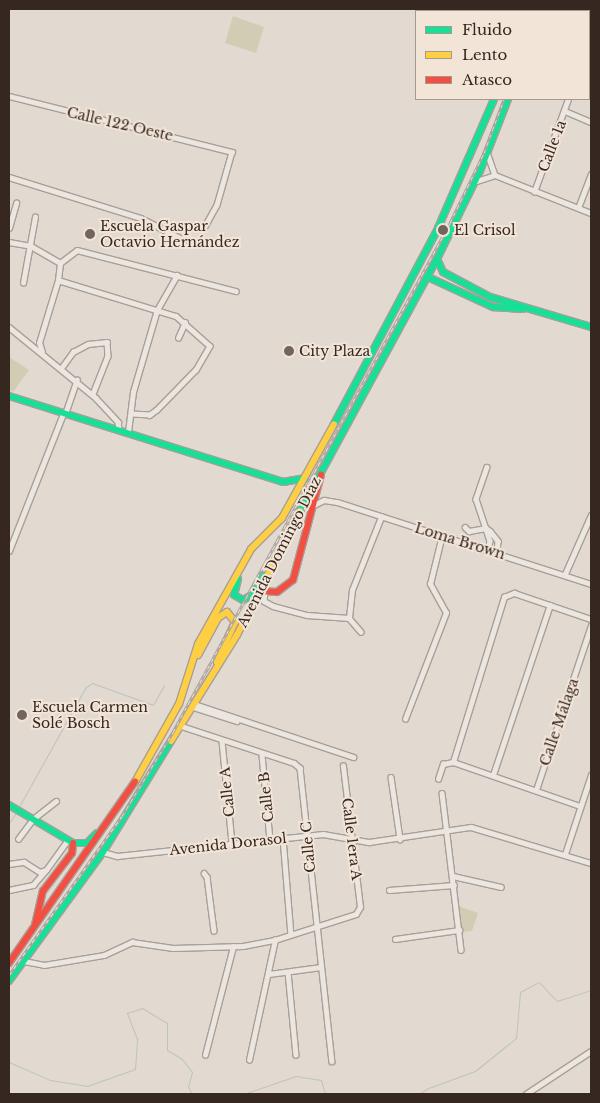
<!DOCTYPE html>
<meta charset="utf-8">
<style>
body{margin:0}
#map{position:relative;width:600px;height:1103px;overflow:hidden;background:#e2d9d0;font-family:"Libre Baskerville",serif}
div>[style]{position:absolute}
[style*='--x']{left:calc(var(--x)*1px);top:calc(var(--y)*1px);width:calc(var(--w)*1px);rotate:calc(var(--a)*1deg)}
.green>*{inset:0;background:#d3ccb4}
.stream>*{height:1px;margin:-0.5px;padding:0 0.5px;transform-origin:0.5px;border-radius:0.5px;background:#bac6bc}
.roads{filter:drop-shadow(1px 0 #a89f98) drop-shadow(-1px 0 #a89f98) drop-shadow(0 1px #a89f98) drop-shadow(0 -1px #a89f98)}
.street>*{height:4.5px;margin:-2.25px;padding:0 2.25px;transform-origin:2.25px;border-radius:2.25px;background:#ebe6e0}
.fast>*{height:6px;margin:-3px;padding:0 3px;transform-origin:3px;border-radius:3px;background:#16e098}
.slow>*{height:6px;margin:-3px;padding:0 3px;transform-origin:3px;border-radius:3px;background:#ffcf43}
.jam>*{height:6px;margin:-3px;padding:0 3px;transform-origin:3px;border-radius:3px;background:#f24e42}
.rail>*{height:3px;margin-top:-1.5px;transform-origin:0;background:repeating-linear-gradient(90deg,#f2e4d7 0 4px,#aba5a1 0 8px);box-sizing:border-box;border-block:1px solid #aba5a1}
.dots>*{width:14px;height:14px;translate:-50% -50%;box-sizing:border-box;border:2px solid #f2e4d7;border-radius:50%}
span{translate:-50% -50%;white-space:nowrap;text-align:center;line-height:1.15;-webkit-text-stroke:4px #f2e4d7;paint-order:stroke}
.street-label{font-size:14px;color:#362721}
.poi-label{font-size:14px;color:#362721}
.left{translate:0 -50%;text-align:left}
.frame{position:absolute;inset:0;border:10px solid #362721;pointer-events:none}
.legend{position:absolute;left:415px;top:10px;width:175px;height:90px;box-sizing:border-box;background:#f2e4d7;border:1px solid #a7988e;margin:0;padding:6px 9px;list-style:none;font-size:15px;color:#362721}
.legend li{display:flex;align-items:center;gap:10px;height:25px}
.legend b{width:25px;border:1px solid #a7988e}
</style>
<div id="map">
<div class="green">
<i style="clip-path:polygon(233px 16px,264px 27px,256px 53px,225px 43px)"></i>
<i style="clip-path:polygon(9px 357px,29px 370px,13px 392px,9px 389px)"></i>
<i style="clip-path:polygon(458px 906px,478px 913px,472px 931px,461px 932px)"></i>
</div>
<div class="stream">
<i style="--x:20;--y:805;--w:134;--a:-60.9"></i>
<i style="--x:85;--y:688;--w:9;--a:-36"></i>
<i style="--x:92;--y:683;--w:65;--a:19.8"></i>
<i style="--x:153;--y:705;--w:23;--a:-61"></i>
<i style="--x:9;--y:823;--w:11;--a:-56"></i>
<i style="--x:9;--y:1062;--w:45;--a:23.7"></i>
<i style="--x:50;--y:1080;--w:37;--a:9"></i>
<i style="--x:87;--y:1086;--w:51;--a:-19.5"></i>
<i style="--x:135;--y:1069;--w:30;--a:-86"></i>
<i style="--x:137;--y:1039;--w:28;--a:-111"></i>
<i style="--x:127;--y:1013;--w:16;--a:-18"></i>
<i style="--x:142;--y:1008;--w:29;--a:31"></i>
<i style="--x:167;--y:1023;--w:27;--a:90"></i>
<i style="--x:167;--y:1050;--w:17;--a:31"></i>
<i style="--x:182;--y:1059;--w:16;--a:52"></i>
<i style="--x:192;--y:1072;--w:16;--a:105"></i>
<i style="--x:188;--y:1087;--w:8;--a:60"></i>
<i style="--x:243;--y:1094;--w:56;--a:-18.8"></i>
<i style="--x:296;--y:1076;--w:25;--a:9"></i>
<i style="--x:321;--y:1080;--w:15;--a:74"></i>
<i style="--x:420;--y:1094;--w:8;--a:-40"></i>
<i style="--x:426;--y:1089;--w:52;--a:-20.2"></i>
<i style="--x:475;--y:1071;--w:53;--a:-38.8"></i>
<i style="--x:516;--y:1038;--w:46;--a:-85"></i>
<i style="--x:520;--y:992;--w:21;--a:-28"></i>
<i style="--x:539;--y:982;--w:26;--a:47"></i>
<i style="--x:557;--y:1001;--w:36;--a:-18"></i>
</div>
<div class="roads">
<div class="street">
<i style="--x:589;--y:28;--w:8;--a:-76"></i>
<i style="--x:589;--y:35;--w:3;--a:45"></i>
<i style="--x:589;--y:92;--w:3;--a:45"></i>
<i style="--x:9;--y:96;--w:230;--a:14.1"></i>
<i style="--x:232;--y:152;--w:55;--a:105.8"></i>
<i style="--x:217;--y:205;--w:26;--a:119"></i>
<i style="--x:565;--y:111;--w:28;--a:23"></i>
<i style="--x:488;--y:155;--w:21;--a:71"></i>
<i style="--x:9;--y:177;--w:138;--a:17.3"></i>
<i style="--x:141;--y:218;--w:48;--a:27.1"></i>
<i style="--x:477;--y:181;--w:19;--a:-18"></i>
<i style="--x:495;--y:175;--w:103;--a:21.6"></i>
<i style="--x:534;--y:192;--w:99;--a:-69.9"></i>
<i style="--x:578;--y:208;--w:36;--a:-69"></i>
<i style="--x:9;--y:228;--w:26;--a:-74"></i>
<i style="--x:9;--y:242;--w:22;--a:10"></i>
<i style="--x:31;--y:246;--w:34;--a:30"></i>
<i style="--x:58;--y:280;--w:123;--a:17"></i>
<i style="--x:176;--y:316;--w:45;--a:41.4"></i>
<i style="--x:210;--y:346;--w:28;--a:120"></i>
<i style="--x:196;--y:370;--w:56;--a:134.3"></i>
<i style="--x:157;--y:410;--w:9;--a:144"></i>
<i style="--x:150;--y:415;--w:18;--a:-177"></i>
<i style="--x:58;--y:280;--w:17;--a:-83"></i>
<i style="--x:60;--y:263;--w:21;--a:-37"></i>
<i style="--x:77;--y:250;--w:164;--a:14.5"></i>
<i style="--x:23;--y:283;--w:67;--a:-79.7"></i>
<i style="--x:9;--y:327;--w:112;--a:39.2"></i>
<i style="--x:96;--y:398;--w:33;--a:47"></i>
<i style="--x:118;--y:422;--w:7;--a:82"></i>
<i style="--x:178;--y:338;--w:17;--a:-66"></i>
<i style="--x:42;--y:352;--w:9;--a:-108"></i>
<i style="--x:39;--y:343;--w:66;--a:-73.2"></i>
<i style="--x:62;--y:367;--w:19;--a:-54"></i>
<i style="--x:73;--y:352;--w:17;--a:-28"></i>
<i style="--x:88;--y:344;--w:19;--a:-6"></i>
<i style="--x:107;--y:342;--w:14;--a:86"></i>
<i style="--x:108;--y:356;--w:41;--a:111.5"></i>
<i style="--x:65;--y:414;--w:36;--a:-71"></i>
<i style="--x:128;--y:432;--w:40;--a:-82.9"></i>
<i style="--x:133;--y:392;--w:85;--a:-73.7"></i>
<i style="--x:157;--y:310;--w:40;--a:-60.3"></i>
<i style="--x:487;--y:467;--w:34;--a:109"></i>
<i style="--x:476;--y:499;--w:44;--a:71.6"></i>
<i style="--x:490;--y:541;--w:9;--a:103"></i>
<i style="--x:314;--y:505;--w:11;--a:-27"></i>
<i style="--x:324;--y:500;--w:13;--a:9"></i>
<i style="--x:337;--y:502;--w:267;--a:17.9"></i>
<i style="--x:465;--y:527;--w:6;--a:45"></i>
<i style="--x:469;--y:531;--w:17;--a:-10"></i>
<i style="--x:486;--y:528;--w:5;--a:37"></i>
<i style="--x:490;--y:531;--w:13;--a:51"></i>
<i style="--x:498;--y:541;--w:12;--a:95"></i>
<i style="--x:9;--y:551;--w:147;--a:-68.5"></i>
<i style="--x:565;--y:574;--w:64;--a:-66.2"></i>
<i style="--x:265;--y:592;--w:9;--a:96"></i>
<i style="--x:264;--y:601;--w:10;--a:29"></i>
<i style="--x:273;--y:606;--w:35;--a:15"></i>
<i style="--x:307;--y:615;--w:42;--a:4.1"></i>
<i style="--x:349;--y:618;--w:18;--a:49"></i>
<i style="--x:349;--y:618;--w:28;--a:-84"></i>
<i style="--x:352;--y:590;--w:79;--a:-68.3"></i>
<i style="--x:194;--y:704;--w:168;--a:18.4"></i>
<i style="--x:193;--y:707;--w:46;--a:17.7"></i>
<i style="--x:405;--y:719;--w:114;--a:-68.9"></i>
<i style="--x:446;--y:613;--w:33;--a:-119"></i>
<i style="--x:430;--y:584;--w:50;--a:-76.2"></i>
<i style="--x:181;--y:726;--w:119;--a:18.1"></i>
<i style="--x:294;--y:763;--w:8;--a:40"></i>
<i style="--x:300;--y:768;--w:295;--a:83.8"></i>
<i style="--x:222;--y:741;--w:102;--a:84.4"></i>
<i style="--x:262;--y:755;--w:84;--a:84.6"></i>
<i style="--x:453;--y:762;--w:173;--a:-72.8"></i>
<i style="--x:504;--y:597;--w:11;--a:-22"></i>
<i style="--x:514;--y:593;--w:81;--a:18.7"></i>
<i style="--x:493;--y:775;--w:179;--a:-71.5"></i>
<i style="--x:391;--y:777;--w:63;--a:81.7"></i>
<i style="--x:438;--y:779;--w:16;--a:-72"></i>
<i style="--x:443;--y:764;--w:10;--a:-11"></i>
<i style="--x:453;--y:762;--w:134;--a:19.1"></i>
<i style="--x:536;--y:790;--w:173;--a:-71.5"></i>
<i style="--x:442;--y:793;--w:158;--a:83.1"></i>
<i style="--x:283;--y:838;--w:97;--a:85.3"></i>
<i style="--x:18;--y:839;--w:25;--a:-53"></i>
<i style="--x:33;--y:819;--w:29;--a:-38"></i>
<i style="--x:103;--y:852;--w:15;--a:16"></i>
<i style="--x:117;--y:856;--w:207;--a:-6.1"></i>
<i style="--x:323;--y:834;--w:47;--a:9.9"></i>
<i style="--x:369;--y:842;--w:103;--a:-8.4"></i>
<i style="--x:471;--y:827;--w:125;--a:16.7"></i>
<i style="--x:565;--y:854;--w:83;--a:-71.8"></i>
<i style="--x:9;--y:864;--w:15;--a:-8"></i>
<i style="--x:24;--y:862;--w:19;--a:32"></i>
<i style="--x:40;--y:872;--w:6;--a:-18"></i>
<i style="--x:46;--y:870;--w:37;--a:-54"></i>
<i style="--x:204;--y:873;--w:5;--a:53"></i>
<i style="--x:207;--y:877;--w:54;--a:82.6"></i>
<i style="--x:453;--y:876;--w:49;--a:12.9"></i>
<i style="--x:9;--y:890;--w:25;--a:-12"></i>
<i style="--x:33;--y:885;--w:18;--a:-49"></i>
<i style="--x:389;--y:890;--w:65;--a:-4.4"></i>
<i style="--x:395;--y:939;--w:65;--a:-8"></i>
<i style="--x:24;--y:961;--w:20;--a:11"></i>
<i style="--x:44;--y:965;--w:61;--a:-9.5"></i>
<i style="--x:104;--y:955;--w:31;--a:-25"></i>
<i style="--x:132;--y:942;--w:41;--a:8.3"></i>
<i style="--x:173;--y:948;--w:70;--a:-1.6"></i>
<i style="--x:243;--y:946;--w:33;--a:-11"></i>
<i style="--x:275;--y:940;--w:85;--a:-17.8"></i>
<i style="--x:356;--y:914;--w:8;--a:-60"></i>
<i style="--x:360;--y:907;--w:142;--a:-96.9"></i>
<i style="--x:288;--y:972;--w:83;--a:84.5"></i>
<i style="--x:269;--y:974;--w:52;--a:-7.7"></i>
<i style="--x:205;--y:1055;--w:112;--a:-75.5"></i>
<i style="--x:249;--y:1060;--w:123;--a:-77.8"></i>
<i style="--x:526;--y:1094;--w:78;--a:-33.5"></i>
</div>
<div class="fast">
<i style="--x:525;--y:9;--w:2;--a:90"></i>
<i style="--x:538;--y:11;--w:2;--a:-63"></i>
<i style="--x:437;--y:259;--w:14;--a:65"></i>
<i style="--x:443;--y:272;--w:53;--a:28"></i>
<i style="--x:490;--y:297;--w:105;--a:16.5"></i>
<i style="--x:428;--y:277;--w:72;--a:24.8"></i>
<i style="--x:493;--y:307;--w:30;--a:4"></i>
<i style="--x:9;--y:396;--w:287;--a:17.4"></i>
<i style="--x:283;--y:482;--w:22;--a:-10"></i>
<i style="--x:334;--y:424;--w:222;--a:-62"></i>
<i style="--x:438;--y:228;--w:141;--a:-66.5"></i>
<i style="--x:300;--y:511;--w:287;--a:-61.5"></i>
<i style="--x:437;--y:259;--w:98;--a:-64"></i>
<i style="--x:480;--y:171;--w:77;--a:-68.7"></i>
<i style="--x:238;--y:579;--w:16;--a:104"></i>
<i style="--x:234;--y:595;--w:10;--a:29"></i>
<i style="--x:243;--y:600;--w:10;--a:-29"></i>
<i style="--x:252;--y:595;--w:22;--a:-63"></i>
<i style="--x:9;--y:805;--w:74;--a:30.7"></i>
<i style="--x:73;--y:843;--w:14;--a:0"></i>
<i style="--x:87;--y:843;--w:14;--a:-45"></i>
<i style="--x:9;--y:981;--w:160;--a:-53.9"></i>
<i style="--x:103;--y:852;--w:130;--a:-58.5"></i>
</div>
<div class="slow">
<i style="--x:483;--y:9;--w:4;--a:34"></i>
<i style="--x:198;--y:655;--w:42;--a:-61.6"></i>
<i style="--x:218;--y:618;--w:11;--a:-34"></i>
<i style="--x:227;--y:612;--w:13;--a:51"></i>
<i style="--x:235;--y:622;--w:44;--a:114.2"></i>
<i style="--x:171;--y:741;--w:125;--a:-58.1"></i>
<i style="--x:237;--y:635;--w:139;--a:-63.1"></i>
<i style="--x:135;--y:782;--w:90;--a:-60.6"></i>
<i style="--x:179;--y:704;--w:63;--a:-72.4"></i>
<i style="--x:198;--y:644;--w:109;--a:-60.8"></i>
<i style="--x:251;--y:549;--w:44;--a:-45"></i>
<i style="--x:282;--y:518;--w:107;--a:-61"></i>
</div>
<div class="jam">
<i style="--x:260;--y:591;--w:17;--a:3"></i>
<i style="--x:277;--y:592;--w:20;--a:-37"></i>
<i style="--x:293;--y:580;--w:109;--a:-75.1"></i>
<i style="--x:35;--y:925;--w:35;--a:-77"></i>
<i style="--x:43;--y:891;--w:48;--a:-52.7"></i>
<i style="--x:72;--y:853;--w:10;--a:-84"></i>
<i style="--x:9;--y:963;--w:221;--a:-55.2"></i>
</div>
</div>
<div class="rail">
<i style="--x:531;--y:11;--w:2;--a:-90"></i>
<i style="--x:9;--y:975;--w:195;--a:-54.6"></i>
<i style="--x:122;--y:816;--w:98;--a:-58.7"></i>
<i style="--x:173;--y:732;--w:579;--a:-61.44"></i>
<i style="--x:450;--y:223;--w:78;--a:-64.1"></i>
<i style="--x:484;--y:153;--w:58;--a:-69.7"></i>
</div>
<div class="dots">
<i style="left:443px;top:230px;background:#72655e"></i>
<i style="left:90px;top:234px;background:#72655e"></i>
<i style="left:289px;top:351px;background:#72655e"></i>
<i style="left:22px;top:715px;background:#72655e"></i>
</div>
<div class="street-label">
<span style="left:120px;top:124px;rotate:13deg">Calle 122 Oeste</span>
<span style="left:552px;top:146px;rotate:-69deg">Calle 1a</span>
<span style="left:460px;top:541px;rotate:17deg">Loma Brown</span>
<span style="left:279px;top:552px;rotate:-63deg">Avenida Domingo Díaz</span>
<span style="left:559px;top:722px;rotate:-71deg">Calle Málaga</span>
<span style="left:227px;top:792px;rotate:-96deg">Calle A</span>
<span style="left:266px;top:797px;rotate:-96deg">Calle B</span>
<span style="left:352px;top:839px;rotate:83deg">Calle 1era A</span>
<span style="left:228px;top:844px;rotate:-6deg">Avenida Dorasol</span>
<span style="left:308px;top:847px;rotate:-95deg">Calle C</span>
</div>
<div class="poi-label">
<span class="left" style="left:100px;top:234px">Escuela Gaspar<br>Octavio Hernández</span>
<span class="left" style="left:454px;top:230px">El Crisol</span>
<span class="left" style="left:299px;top:351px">City Plaza</span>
<span class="left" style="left:32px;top:715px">Escuela Carmen<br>Solé Bosch</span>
</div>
<div class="frame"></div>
<ul class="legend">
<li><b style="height:6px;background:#16e098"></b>Fluido</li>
<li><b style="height:6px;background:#ffcf43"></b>Lento</li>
<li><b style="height:6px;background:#f24e42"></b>Atasco</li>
</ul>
</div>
